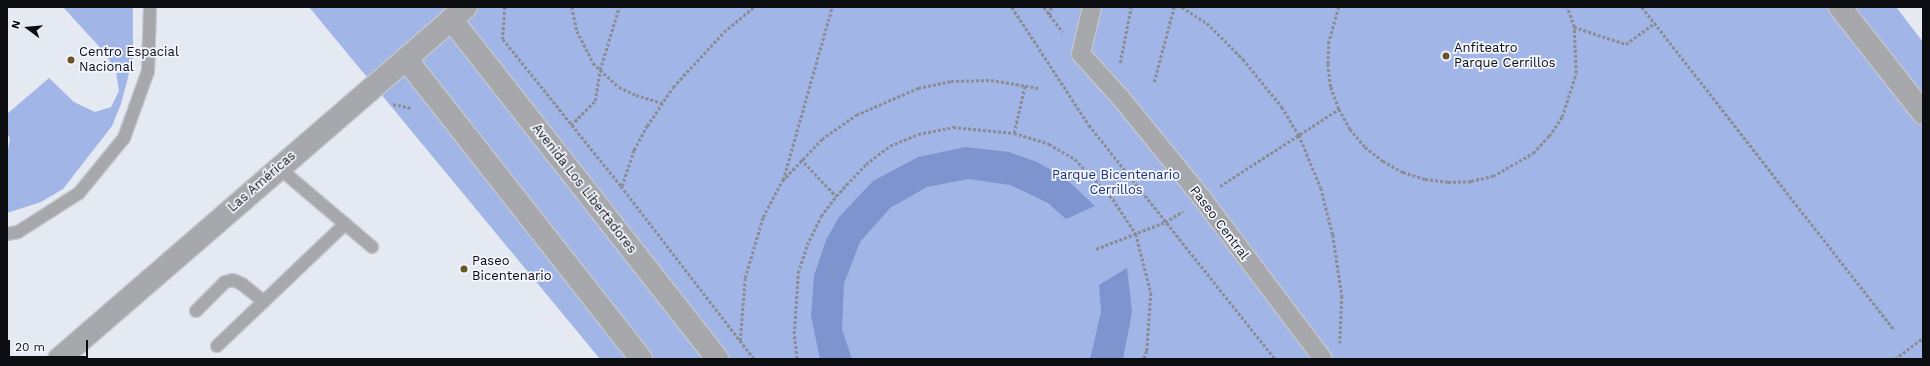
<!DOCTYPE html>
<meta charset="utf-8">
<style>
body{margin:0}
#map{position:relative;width:1930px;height:366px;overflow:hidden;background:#e5e9f2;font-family:"Work Sans",sans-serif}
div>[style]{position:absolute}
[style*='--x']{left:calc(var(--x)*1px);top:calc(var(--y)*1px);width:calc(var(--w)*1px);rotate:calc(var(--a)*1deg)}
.green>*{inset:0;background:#a1b5e6}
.water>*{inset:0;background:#7e94ce}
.path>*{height:2.5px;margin-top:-1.25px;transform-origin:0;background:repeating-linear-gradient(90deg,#8a8d93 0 3px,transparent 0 5px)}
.roads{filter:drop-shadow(1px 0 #c2c6ce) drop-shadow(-1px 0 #c2c6ce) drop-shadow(0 1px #c2c6ce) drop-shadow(0 -1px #c2c6ce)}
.service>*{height:12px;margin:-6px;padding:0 6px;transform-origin:6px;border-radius:6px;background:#a6a8ac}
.pedestrian>*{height:18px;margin:-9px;padding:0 9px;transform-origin:9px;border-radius:9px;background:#a6a8ac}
.minor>*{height:22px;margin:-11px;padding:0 11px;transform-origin:11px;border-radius:11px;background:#a6a8ac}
.dots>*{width:11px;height:11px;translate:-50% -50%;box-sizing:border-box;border:2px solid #f3f6fe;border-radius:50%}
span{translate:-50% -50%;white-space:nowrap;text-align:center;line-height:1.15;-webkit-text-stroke:3.5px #f3f6fe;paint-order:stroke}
.poi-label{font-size:13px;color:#0c0d11}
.left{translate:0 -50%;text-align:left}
.park-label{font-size:13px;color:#1e3175}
.street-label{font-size:13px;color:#0c0d11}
.frame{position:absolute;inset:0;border:8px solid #0c0d11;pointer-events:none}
.north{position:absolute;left:8px;top:8px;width:40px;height:40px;-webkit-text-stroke:3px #f3f6fe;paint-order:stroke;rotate:286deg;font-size:11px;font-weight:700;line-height:16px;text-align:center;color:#0c0d11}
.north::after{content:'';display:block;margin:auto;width:14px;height:18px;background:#0c0d11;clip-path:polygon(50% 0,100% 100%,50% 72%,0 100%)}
.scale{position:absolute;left:8px;top:340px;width:80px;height:18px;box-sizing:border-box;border:2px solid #0c0d11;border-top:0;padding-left:5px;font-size:12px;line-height:14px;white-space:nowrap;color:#0c0d11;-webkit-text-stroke:3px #f3f6fe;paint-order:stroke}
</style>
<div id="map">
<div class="green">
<i style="clip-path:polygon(63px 7px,133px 7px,133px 58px,121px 104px,112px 126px,63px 189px,41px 202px,7px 213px,7px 156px,10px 138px,7px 134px,7px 114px,49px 78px,74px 102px,95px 112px,111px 107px,119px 91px,116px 72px,105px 53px)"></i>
<i style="clip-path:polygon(309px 7px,1896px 7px,1923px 42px,1923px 359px,600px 359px)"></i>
</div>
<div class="water">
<i style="clip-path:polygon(966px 147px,1009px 152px,1037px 162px,1064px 177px,1095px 206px,1066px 219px,1048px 203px,1010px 185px,968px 179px,927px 187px,890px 208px,860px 242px,844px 284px,842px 329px,852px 359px,820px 359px,811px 316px,814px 276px,826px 240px,839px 217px,873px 181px,918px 157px)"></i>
<i style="clip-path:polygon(1127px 268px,1132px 312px,1123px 359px,1090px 359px,1101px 312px,1099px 285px)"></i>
</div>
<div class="path">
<i style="--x:505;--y:7;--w:32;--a:94"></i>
<i style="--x:503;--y:39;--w:189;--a:51.2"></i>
<i style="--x:621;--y:186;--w:218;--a:52.4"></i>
<i style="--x:572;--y:7;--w:25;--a:78"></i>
<i style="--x:577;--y:31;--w:36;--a:63"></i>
<i style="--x:593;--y:63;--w:35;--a:43"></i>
<i style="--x:619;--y:87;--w:19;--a:25"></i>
<i style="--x:636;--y:95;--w:28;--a:17"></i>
<i style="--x:1012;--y:7;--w:141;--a:56.9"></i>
<i style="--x:1089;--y:125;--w:299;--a:51.5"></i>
<i style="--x:1044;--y:7;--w:31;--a:53"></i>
<i style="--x:1182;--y:7;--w:30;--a:33"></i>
<i style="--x:1207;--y:23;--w:51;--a:45"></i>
<i style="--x:1243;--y:59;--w:62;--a:50.9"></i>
<i style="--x:1282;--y:107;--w:33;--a:59"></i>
<i style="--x:1299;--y:135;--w:57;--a:67.5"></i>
<i style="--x:1321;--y:188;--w:49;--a:75.7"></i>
<i style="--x:1333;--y:235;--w:62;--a:81.6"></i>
<i style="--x:1342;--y:296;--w:47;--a:92.4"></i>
<i style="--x:1339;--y:7;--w:35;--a:106"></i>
<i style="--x:1329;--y:41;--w:23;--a:92"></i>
<i style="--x:1328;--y:64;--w:23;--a:83"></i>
<i style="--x:1331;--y:87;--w:23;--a:70"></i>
<i style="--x:1339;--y:109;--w:23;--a:61"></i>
<i style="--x:1350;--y:129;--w:23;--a:50"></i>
<i style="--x:1365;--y:147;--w:23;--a:38"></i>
<i style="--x:1383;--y:161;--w:23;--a:29"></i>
<i style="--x:1403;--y:172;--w:23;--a:18"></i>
<i style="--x:1425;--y:179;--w:23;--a:7"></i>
<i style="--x:1448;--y:182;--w:23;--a:-2"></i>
<i style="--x:1471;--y:181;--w:23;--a:-13"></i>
<i style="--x:1493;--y:176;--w:46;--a:-29.9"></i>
<i style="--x:1533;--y:153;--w:23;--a:-47"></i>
<i style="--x:1549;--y:136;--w:23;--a:-56"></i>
<i style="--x:1562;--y:117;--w:46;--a:-72.3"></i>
<i style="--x:1576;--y:73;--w:46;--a:-92.5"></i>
<i style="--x:1574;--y:27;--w:21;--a:-109"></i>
<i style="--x:1642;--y:7;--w:410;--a:52"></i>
<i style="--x:1049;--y:15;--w:8;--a:-76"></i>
<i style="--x:1574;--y:27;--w:55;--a:18.1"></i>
<i style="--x:1626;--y:44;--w:36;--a:-36"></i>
<i style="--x:1120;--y:63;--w:57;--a:-78.9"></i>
<i style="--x:1154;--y:82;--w:78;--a:-75.1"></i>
<i style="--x:393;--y:104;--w:19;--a:12"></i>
<i style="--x:571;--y:125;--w:34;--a:-45"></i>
<i style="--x:595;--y:101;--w:31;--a:-81"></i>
<i style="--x:600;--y:70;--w:66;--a:-73.2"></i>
<i style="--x:1014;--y:133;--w:49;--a:-77.1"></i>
<i style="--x:801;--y:159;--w:51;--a:46.6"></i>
<i style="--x:783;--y:180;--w:180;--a:-74.2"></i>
<i style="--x:622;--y:186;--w:38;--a:-72"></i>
<i style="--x:634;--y:150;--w:27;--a:-62"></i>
<i style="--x:647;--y:126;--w:47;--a:-56.3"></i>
<i style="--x:673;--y:87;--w:75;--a:-47.2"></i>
<i style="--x:724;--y:32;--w:39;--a:-40"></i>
<i style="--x:1220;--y:186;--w:142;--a:-32.9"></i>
<i style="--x:1096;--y:249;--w:74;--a:-21.4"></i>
<i style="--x:1165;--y:222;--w:21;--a:-31"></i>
<i style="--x:740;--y:341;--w:63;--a:-85.5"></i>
<i style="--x:745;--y:278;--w:64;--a:-73.6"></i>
<i style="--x:763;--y:217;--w:41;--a:-62.2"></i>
<i style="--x:782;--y:181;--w:58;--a:-46.4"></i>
<i style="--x:822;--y:139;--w:42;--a:-35.2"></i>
<i style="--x:856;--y:115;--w:68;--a:-23.5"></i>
<i style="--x:918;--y:88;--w:34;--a:-12"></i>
<i style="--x:951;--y:81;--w:40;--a:-1.4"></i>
<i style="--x:991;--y:80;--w:49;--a:9.5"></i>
<i style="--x:797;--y:359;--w:25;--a:-97"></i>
<i style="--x:794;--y:334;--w:61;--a:-86.2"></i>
<i style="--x:798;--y:273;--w:29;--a:-72"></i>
<i style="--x:807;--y:245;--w:32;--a:-64"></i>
<i style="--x:821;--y:216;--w:25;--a:-53"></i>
<i style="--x:836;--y:196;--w:44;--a:-46.8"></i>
<i style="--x:866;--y:164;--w:30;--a:-37"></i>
<i style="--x:890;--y:146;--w:30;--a:-23"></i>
<i style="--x:918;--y:134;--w:36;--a:-11"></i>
<i style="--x:953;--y:127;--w:61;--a:5.6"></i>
<i style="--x:1014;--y:133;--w:37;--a:17"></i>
<i style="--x:1049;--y:144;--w:30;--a:30"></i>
<i style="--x:1075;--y:159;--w:55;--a:46.5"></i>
<i style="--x:1113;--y:199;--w:42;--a:56.7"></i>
<i style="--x:1136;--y:234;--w:61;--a:75.7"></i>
<i style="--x:1151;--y:293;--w:58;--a:93.9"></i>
<i style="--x:1147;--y:351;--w:9;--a:111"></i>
<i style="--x:1895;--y:359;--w:35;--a:-37"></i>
</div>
<div class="roads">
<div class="service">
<i style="--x:279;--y:168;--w:122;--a:40.3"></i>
<i style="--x:7;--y:234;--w:11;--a:-10"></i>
<i style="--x:18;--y:232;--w:72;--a:-32.6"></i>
<i style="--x:79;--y:193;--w:71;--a:-50.7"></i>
<i style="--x:124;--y:138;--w:71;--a:-70.3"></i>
<i style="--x:148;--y:71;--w:64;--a:-88.2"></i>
<i style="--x:196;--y:311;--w:41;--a:-45"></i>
<i style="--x:225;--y:282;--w:8;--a:-14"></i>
<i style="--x:233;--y:280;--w:10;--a:24"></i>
<i style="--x:242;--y:284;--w:28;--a:39"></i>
<i style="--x:217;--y:346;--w:177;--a:-43.6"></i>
</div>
<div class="pedestrian">
<i style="--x:1092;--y:7;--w:48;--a:103.2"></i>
<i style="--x:1081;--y:54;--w:58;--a:47.8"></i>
<i style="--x:1120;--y:97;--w:130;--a:50.9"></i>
<i style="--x:1202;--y:198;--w:201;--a:53.1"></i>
</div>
<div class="minor">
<i style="--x:1840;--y:7;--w:135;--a:51.9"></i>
<i style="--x:451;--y:19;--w:432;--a:51.9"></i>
<i style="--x:406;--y:59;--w:381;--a:51.9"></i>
<i style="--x:59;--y:359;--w:538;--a:-40.86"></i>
</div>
</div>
<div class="dots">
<i style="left:1446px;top:56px;background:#685523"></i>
<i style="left:71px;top:60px;background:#685523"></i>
<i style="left:464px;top:269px;background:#685523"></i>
</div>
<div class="poi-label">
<span class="left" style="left:1454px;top:56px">Anfiteatro<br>Parque Cerrillos</span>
<span class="left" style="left:79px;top:60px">Centro Espacial<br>Nacional</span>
<span class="left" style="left:472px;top:269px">Paseo<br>Bicentenario</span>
</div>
<div class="park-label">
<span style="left:1116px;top:183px">Parque Bicentenario<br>Cerrillos</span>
</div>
<div class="street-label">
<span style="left:262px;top:182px;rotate:-41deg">Las Américas</span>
<span style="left:584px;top:189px;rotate:52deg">Avenida Los Libertadores</span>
<span style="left:1219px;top:223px;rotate:53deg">Paseo Central</span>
</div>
<div class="frame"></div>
<div class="north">N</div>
<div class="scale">20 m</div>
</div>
